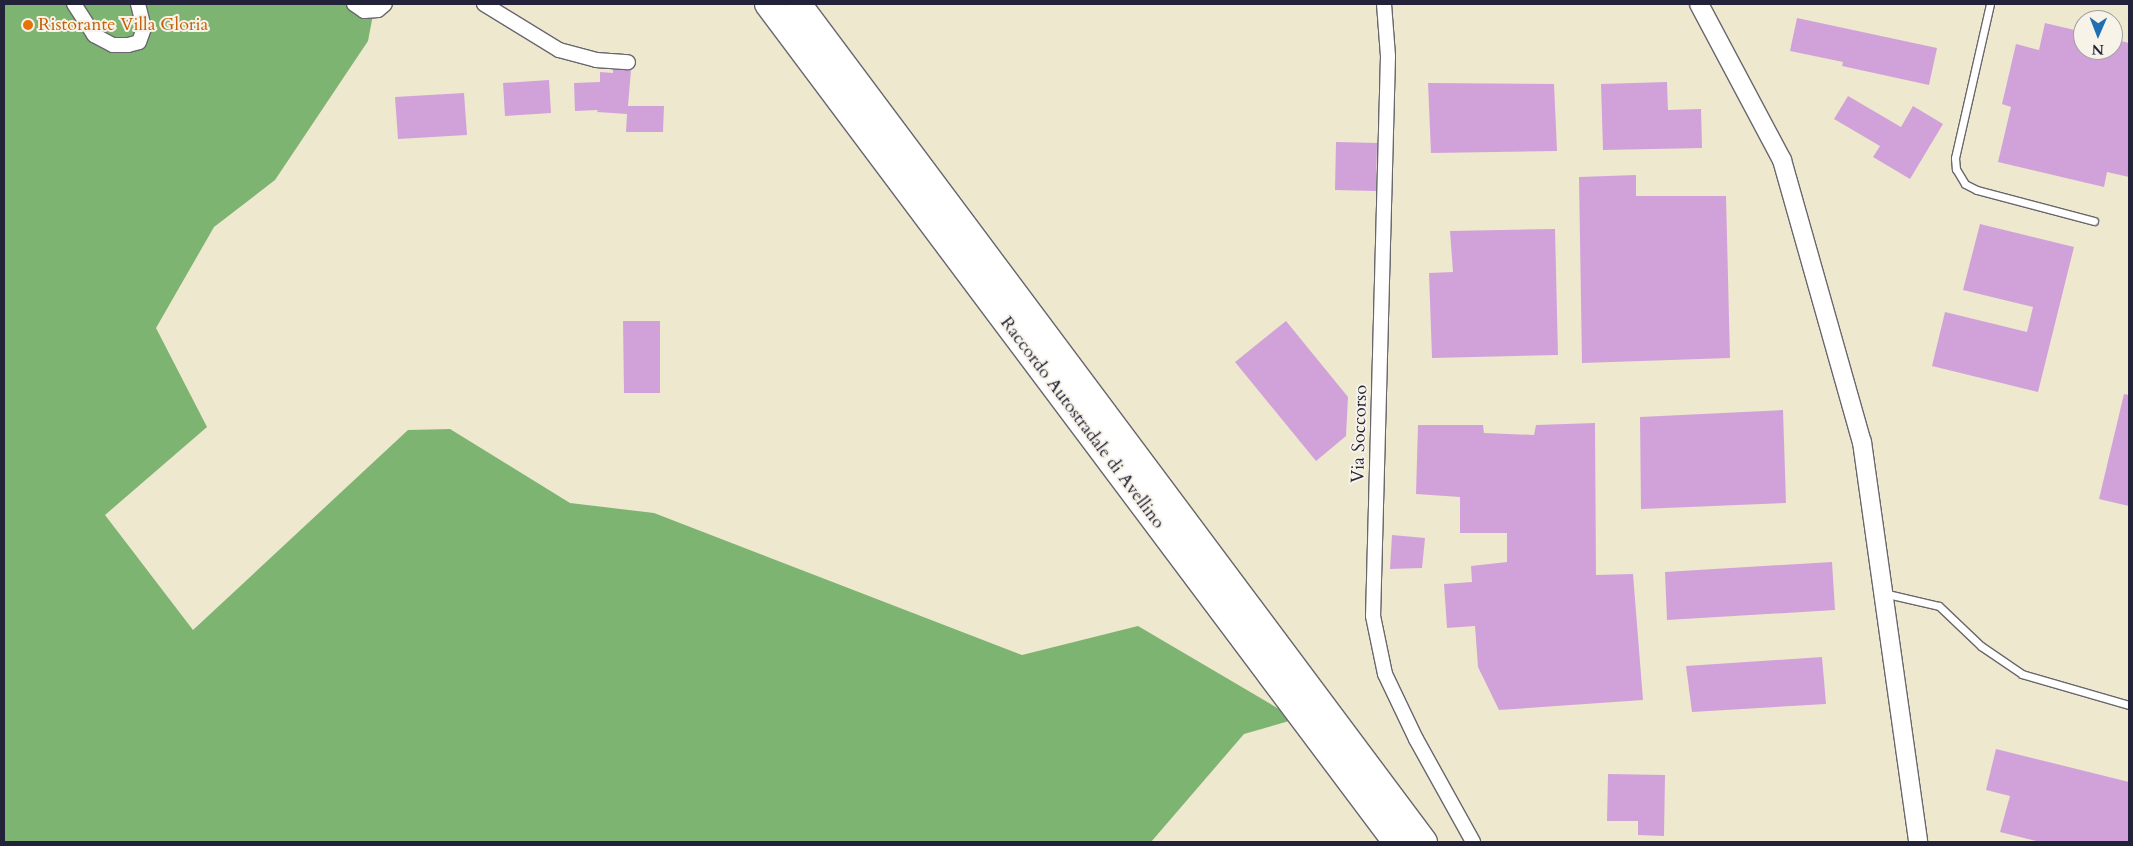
<!DOCTYPE html>
<style>
body{margin:0}
#map{position:relative;width:2133px;height:846px;overflow:hidden;background:#eee8ce;font-family:Cardo,serif}
div>[style]{position:absolute}
[style*='--x']{left:calc(var(--x)*1px);top:calc(var(--y)*1px);width:calc(var(--w)*1px);rotate:calc(var(--a)*1deg)}
.forest>*{inset:0;background:#7db471}
.building>*{inset:0;background:#d1a2da}
.roads{filter:drop-shadow(1px 0 #69676e) drop-shadow(-1px 0 #69676e) drop-shadow(0 1px #69676e) drop-shadow(0 -1px #69676e)}
.service>*{height:7px;margin:-3.5px;padding:0 3.5px;transform-origin:3.5px;border-radius:3.5px;background:#fff}
.minor>*{height:14px;margin:-7px;padding:0 7px;transform-origin:7px;border-radius:7px;background:#fff}
.tertiary>*{height:18px;margin:-9px;padding:0 9px;transform-origin:9px;border-radius:9px;background:#fff}
.motorway>*{height:26px;margin:-13px;padding:0 13px;transform-origin:13px;border-radius:13px;background:#fff}
.dots>*{width:14px;height:14px;translate:-50% -50%;box-sizing:border-box;border:2px solid #f7f3e8;border-radius:50%}
span{translate:-50% -50%;white-space:nowrap;text-align:center;line-height:1.15;-webkit-text-stroke:4px #f7f3e8;paint-order:stroke}
.food-label{font-size:18px;color:#c56008}
.left{translate:0 -50%;text-align:left}
.street-label{font-size:18px;color:#22223b}
.frame{position:absolute;inset:0;border:5px solid #22223b;pointer-events:none}
.north{position:absolute;left:2073px;top:10px;width:50px;height:50px;box-sizing:border-box;background:#f7f3e8;border:1px solid #a29fa3;border-radius:50%;rotate:181deg;font-size:14px;font-weight:700;line-height:20px;text-align:center;color:#22223b}
.north::after{content:'';display:block;margin:auto;width:18px;height:22px;background:#1f6fb2;clip-path:polygon(50% 0,100% 100%,50% 72%,0 100%)}
</style>
<div id="map">
<div class="forest">
<i style="clip-path:polygon(4px 4px,375px 4px,368px 41px,275px 180px,214px 227px,156px 328px,207px 427px,105px 515px,193px 630px,408px 430px,450px 429px,570px 503px,654px 513px,1022px 655px,1138px 626px,1296px 719px,1244px 734px,1151px 842px,4px 842px)"></i>
</div>
<div class="building">
<i style="clip-path:polygon(1797px 18px,1937px 48px,1929px 85px,1842px 66px,1843px 62px,1790px 51px)"></i>
<i style="clip-path:polygon(2045px 23px,2083px 32px,2083px 50px,2113px 50px,2113px 39px,2129px 43px,2129px 177px,2107px 172px,2104px 187px,1998px 162px,2011px 107px,2002px 104px,2016px 44px,2039px 50px)"></i>
<i style="clip-path:polygon(613px 70px,631px 70px,628px 106px,664px 106px,663px 132px,626px 132px,627px 114px,597px 112px,598px 110px,575px 111px,574px 83px,600px 82px,600px 72px,613px 73px)"></i>
<i style="clip-path:polygon(549px 80px,551px 113px,505px 116px,503px 83px)"></i>
<i style="clip-path:polygon(1667px 82px,1668px 110px,1701px 109px,1702px 148px,1603px 150px,1601px 84px)"></i>
<i style="clip-path:polygon(1428px 83px,1554px 84px,1557px 151px,1431px 153px)"></i>
<i style="clip-path:polygon(464px 93px,467px 135px,398px 139px,395px 97px)"></i>
<i style="clip-path:polygon(1848px 96px,1901px 127px,1913px 106px,1943px 124px,1910px 179px,1873px 157px,1880px 146px,1834px 119px)"></i>
<i style="clip-path:polygon(1336px 142px,1377px 143px,1376px 191px,1335px 190px)"></i>
<i style="clip-path:polygon(1636px 175px,1636px 196px,1726px 196px,1730px 358px,1582px 363px,1579px 177px)"></i>
<i style="clip-path:polygon(1980px 224px,2074px 247px,2038px 392px,1932px 366px,1945px 312px,2027px 332px,2033px 307px,1963px 290px)"></i>
<i style="clip-path:polygon(1555px 229px,1558px 355px,1432px 358px,1429px 273px,1453px 272px,1450px 231px)"></i>
<i style="clip-path:polygon(623px 321px,660px 321px,660px 393px,624px 393px)"></i>
<i style="clip-path:polygon(1286px 321px,1348px 397px,1346px 436px,1316px 461px,1235px 362px)"></i>
<i style="clip-path:polygon(2124px 394px,2129px 395px,2129px 506px,2099px 499px)"></i>
<i style="clip-path:polygon(1783px 410px,1786px 503px,1641px 509px,1640px 417px)"></i>
<i style="clip-path:polygon(1595px 423px,1596px 575px,1633px 574px,1643px 700px,1499px 710px,1478px 667px,1475px 626px,1447px 628px,1444px 584px,1472px 582px,1471px 566px,1507px 562px,1507px 533px,1460px 533px,1460px 497px,1416px 494px,1418px 425px,1483px 425px,1484px 433px,1534px 435px,1536px 425px)"></i>
<i style="clip-path:polygon(1392px 535px,1425px 538px,1422px 568px,1390px 569px)"></i>
<i style="clip-path:polygon(1832px 562px,1835px 610px,1667px 620px,1665px 572px)"></i>
<i style="clip-path:polygon(1822px 657px,1826px 704px,1692px 712px,1686px 666px)"></i>
<i style="clip-path:polygon(1996px 749px,2129px 782px,2129px 842px,2040px 842px,2000px 832px,2010px 796px,1986px 790px)"></i>
<i style="clip-path:polygon(1608px 774px,1665px 775px,1664px 836px,1638px 835px,1638px 821px,1607px 821px)"></i>
</div>
<div class="roads">
<div class="service">
<i style="--x:1990;--y:4;--w:158;--a:102.8"></i>
<i style="--x:1955;--y:158;--w:11;--a:85"></i>
<i style="--x:1956;--y:169;--w:17;--a:59"></i>
<i style="--x:1965;--y:184;--w:13;--a:27"></i>
<i style="--x:1977;--y:190;--w:121;--a:14.8"></i>
<i style="--x:1883;--y:593;--w:57;--a:13.1"></i>
<i style="--x:1939;--y:606;--w:58;--a:43.6"></i>
<i style="--x:1981;--y:646;--w:50;--a:34.3"></i>
<i style="--x:2022;--y:674;--w:111;--a:16.2"></i>
</div>
<div class="minor">
<i style="--x:74;--y:4;--w:37;--a:57"></i>
<i style="--x:94;--y:35;--w:21;--a:28"></i>
<i style="--x:113;--y:45;--w:15;--a:0"></i>
<i style="--x:128;--y:45;--w:11;--a:-15"></i>
<i style="--x:139;--y:42;--w:15;--a:-70"></i>
<i style="--x:144;--y:28;--w:25;--a:-104"></i>
<i style="--x:354;--y:4;--w:12;--a:35"></i>
<i style="--x:364;--y:11;--w:14;--a:-4"></i>
<i style="--x:378;--y:10;--w:9;--a:-41"></i>
<i style="--x:484;--y:4;--w:88;--a:31.5"></i>
<i style="--x:559;--y:50;--w:38;--a:15"></i>
<i style="--x:596;--y:60;--w:32;--a:4"></i>
<i style="--x:1384;--y:4;--w:52;--a:85.6"></i>
<i style="--x:1388;--y:56;--w:560;--a:91.53"></i>
<i style="--x:1373;--y:616;--w:59;--a:78.3"></i>
<i style="--x:1385;--y:674;--w:72;--a:64.5"></i>
<i style="--x:1416;--y:739;--w:118;--a:61"></i>
</div>
<div class="tertiary">
<i style="--x:1699;--y:4;--w:177;--a:62"></i>
<i style="--x:1782;--y:160;--w:293;--a:74.2"></i>
<i style="--x:1862;--y:442;--w:404;--a:82"></i>
</div>
<div class="motorway">
<i style="--x:768;--y:4;--w:1047;--a:53.15"></i>
<i style="--x:798;--y:4;--w:1046;--a:53.24"></i>
</div>
</div>
<div class="dots">
<i style="left:28px;top:25px;background:#e8710a"></i>
</div>
<div class="food-label">
<span class="left" style="left:38px;top:25px">Ristorante Villa Gloria</span>
</div>
<div class="street-label">
<span style="left:1082px;top:423px;rotate:53deg">Raccordo Autostradale di Avellino</span>
<span style="left:1360px;top:434px;rotate:-88deg">Via Soccorso</span>
</div>
<div class="frame"></div>
<div class="north">N</div>
</div>
